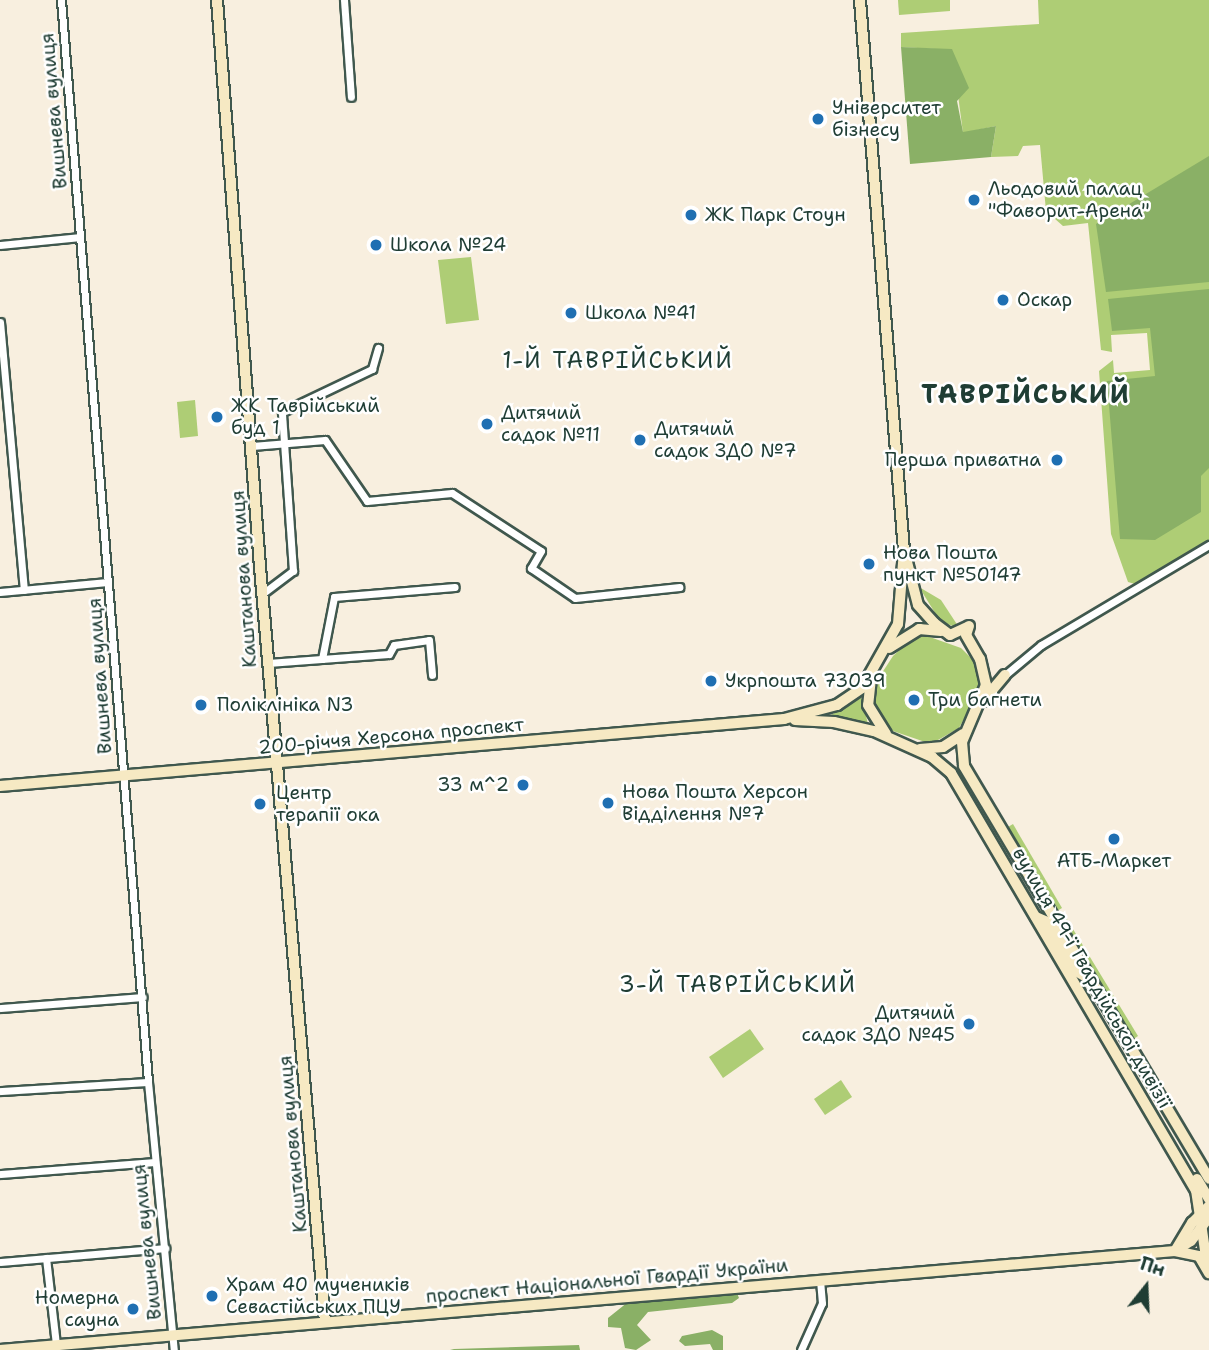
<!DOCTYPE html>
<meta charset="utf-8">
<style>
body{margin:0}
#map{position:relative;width:1209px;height:1350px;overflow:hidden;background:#f8efdf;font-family:"Shantell Sans",sans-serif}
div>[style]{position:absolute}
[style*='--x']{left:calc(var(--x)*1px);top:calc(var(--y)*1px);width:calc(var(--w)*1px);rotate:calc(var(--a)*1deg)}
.green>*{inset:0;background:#aecd75}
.forest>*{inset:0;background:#8ab066}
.roads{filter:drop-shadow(2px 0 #40584e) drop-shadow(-2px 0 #40584e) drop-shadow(0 2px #40584e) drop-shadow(0 -2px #40584e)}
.street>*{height:7px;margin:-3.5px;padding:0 3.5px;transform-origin:3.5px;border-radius:3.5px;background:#fff}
.secondary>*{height:10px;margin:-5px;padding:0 5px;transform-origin:5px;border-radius:5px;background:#f6e9c3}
.dots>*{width:19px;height:19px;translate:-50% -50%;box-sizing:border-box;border:4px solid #fff;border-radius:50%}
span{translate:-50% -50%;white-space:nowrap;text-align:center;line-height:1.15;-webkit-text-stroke:5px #fff;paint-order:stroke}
.poi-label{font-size:19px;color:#1f3d34}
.left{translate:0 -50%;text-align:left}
.right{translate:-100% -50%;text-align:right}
.street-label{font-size:19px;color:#1f3d34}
.quarter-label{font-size:23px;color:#1f3d34;letter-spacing:2px}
.district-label{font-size:26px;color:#1f3d34;font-weight:700;letter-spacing:2px}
.north{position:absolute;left:1111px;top:1252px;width:70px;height:70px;-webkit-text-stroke:5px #fff;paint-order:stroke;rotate:18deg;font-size:19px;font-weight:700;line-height:28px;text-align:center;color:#1f3d34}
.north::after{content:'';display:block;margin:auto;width:24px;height:32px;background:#1f3d34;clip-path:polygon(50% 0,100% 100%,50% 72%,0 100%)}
</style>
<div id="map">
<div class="green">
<i style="clip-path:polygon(898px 0,950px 0,950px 11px,899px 15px)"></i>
<i style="clip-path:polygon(1038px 0,1209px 0,1209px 540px,1135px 584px,1128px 582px,1111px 534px,1099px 371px,1113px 360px,1114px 373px,1150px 370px,1147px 333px,1111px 335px,1112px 352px,1101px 350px,1088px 223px,1063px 226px,1046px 211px,1040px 145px,1023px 146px,1018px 156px,991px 157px,996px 126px,963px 133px,952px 50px,901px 47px,901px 33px,1039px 24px)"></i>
<i style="clip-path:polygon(471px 257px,479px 320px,446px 324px,438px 260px)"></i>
<i style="clip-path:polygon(195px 400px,198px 436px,180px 438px,177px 402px)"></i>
<i style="clip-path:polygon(919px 587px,941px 600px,960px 629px,940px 621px)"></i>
<i style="clip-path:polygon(924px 635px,961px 648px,975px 662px,979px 677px,977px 695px,959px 728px,931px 744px,890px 730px,875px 704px,878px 679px,893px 656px,911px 639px)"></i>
<i style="clip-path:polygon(861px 696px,868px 724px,831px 715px,847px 706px)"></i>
<i style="clip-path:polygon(1013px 824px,1062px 908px,1057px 911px,1008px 827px)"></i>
<i style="clip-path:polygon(1065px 916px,1138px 1036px,1132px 1040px,1060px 920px)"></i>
<i style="clip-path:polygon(750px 1029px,764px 1049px,723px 1078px,709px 1057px)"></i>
<i style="clip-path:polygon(841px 1080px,852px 1097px,825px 1115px,814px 1099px)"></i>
</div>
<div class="forest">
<i style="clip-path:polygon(901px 47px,952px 49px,969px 88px,957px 101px,963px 132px,996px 126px,991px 157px,910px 164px)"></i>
<i style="clip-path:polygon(1209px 156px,1209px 282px,1106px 292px,1096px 224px)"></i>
<i style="clip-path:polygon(1209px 289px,1209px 468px,1201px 476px,1201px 512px,1155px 540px,1120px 539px,1107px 381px,1155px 376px,1150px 328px,1112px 331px,1108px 299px)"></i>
<i style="clip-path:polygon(737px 1293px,739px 1298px,732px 1303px,648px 1312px,637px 1325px,651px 1340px,636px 1350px,625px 1348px,621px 1328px,608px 1327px,608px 1318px,628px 1302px)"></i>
<i style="clip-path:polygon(712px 1330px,723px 1336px,723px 1350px,713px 1350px,710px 1344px,685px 1346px,679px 1341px,682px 1336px)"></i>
<i style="clip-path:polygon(579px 1345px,580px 1350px,450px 1350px,454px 1349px)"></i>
</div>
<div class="roads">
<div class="street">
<i style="--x:61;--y:0;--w:1085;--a:85.4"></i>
<i style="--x:148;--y:1082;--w:269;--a:84.5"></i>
<i style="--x:344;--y:0;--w:97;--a:85.9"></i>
<i style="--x:0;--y:245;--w:80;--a:-5.7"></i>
<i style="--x:0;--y:322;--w:269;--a:84.9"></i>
<i style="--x:252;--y:446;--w:73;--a:-4.7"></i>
<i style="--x:325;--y:440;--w:74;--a:55.5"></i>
<i style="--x:367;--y:501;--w:85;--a:-5.4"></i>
<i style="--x:452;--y:493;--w:106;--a:33.1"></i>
<i style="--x:541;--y:551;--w:20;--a:120"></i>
<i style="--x:531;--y:568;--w:53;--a:34.3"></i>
<i style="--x:575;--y:598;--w:105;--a:-6"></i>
<i style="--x:0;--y:592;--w:108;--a:-5.3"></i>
<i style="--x:262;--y:594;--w:39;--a:-37"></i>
<i style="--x:293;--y:571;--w:159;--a:-94"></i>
<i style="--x:282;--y:412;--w:100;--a:-25.5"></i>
<i style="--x:372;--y:369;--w:22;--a:-74"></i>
<i style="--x:322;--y:659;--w:63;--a:-79"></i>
<i style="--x:334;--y:597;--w:121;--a:-4.7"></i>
<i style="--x:268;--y:663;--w:121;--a:-4.3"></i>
<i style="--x:389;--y:654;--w:10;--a:-61"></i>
<i style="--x:394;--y:645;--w:35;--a:-8"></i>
<i style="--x:429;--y:640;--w:35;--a:85"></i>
<i style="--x:1005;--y:675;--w:47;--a:-39.8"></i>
<i style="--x:1041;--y:645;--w:196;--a:-30.8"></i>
<i style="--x:0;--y:1008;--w:143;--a:-4.4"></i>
<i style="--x:0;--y:1091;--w:148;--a:-3.5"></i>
<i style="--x:0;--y:1174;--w:155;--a:-4.4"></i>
<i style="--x:46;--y:1258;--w:87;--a:83.4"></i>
<i style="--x:0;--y:1262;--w:166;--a:-4.8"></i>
<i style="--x:801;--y:1350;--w:51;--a:-65.9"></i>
<i style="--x:822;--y:1303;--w:22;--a:-95"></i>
</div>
<div class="secondary">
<i style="--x:217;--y:0;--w:569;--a:85.66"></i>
<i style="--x:260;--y:567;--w:758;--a:85.08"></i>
<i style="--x:907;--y:562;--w:44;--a:75.7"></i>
<i style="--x:918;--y:605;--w:24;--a:48"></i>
<i style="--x:934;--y:623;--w:20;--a:37"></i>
<i style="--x:950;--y:635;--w:19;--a:-25"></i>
<i style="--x:969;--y:626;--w:9;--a:108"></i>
<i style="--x:966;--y:635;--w:28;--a:60"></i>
<i style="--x:980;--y:659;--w:27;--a:77"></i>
<i style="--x:986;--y:685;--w:62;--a:112.8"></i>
<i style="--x:962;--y:742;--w:24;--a:85"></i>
<i style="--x:964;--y:766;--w:480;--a:59.3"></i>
<i style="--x:889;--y:648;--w:36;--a:-32"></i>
<i style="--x:919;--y:629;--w:22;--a:5"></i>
<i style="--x:871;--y:678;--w:27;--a:96"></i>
<i style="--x:868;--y:705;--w:34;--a:58"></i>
<i style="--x:983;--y:701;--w:34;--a:-50"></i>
<i style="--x:795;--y:720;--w:39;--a:3"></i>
<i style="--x:834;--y:722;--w:41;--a:12.7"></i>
<i style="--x:874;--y:731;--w:64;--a:24.1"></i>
<i style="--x:932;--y:757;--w:25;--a:40"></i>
<i style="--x:951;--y:773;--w:484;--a:59.6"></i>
<i style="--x:1196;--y:1190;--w:75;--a:81.5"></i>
<i style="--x:920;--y:749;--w:23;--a:-5"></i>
<i style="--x:943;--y:747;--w:24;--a:-33"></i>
<i style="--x:0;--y:786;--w:787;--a:-4.88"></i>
<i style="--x:784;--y:719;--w:55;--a:-14.8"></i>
<i style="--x:837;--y:705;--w:30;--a:-34"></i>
<i style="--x:862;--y:688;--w:73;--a:-60.6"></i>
<i style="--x:898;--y:624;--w:73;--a:-85.3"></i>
<i style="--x:904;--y:551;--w:553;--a:-94.57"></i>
<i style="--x:1036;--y:917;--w:12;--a:24"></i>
<i style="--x:1047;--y:922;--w:57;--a:59.4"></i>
<i style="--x:1076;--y:971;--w:17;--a:31"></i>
<i style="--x:1197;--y:1179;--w:23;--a:59"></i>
<i style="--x:1178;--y:1249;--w:15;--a:-32"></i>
<i style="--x:1191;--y:1241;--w:30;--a:-53"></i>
<i style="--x:1175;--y:1251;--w:33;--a:-59"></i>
<i style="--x:1192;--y:1223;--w:24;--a:-45"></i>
<i style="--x:0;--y:1350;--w:1179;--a:-4.82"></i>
<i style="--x:1175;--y:1251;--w:25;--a:12"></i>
<i style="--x:1199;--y:1256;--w:20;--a:60"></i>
</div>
</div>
<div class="dots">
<i style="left:818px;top:119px;background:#1f6fb2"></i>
<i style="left:974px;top:200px;background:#1f6fb2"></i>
<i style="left:691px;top:215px;background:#1f6fb2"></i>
<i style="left:376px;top:245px;background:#1f6fb2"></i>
<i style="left:1003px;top:300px;background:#1f6fb2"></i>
<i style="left:571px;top:313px;background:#1f6fb2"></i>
<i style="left:217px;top:417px;background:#1f6fb2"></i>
<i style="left:487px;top:424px;background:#1f6fb2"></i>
<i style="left:640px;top:440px;background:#1f6fb2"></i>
<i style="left:1057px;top:460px;background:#1f6fb2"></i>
<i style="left:869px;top:564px;background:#1f6fb2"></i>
<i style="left:711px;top:681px;background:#1f6fb2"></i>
<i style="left:914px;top:700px;background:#1f6fb2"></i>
<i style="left:201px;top:705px;background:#1f6fb2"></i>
<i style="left:523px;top:785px;background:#1f6fb2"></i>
<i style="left:608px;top:803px;background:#1f6fb2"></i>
<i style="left:260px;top:804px;background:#1f6fb2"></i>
<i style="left:1114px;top:839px;background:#1f6fb2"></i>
<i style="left:969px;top:1024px;background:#1f6fb2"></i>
<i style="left:212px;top:1296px;background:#1f6fb2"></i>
<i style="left:133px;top:1309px;background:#1f6fb2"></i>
</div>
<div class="poi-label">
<span class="left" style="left:832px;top:119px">Університет<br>бізнесу</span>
<span class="left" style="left:988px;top:200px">Льодовий палац<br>"Фаворит-Арена"</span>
<span class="left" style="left:705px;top:215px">ЖК Парк Стоун</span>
<span class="left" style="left:390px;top:245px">Школа №24</span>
<span class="left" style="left:1017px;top:300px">Оскар</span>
<span class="left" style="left:585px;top:313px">Школа №41</span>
<span class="left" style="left:231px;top:417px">ЖК Таврійський<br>буд 1</span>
<span class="left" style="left:501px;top:424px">Дитячий<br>садок №11</span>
<span class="left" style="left:654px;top:440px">Дитячий<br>садок ЗДО №7</span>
<span class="right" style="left:1041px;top:460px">Перша приватна</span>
<span class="left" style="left:883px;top:564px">Нова Пошта<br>пункт №50147</span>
<span class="left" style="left:725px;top:681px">Укрпошта 73039</span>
<span class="left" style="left:928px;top:700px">Три багнети</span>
<span class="left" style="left:217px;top:705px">Поліклініка N3</span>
<span class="right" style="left:509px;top:785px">33 м^2</span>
<span class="left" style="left:622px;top:803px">Нова Пошта Херсон<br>Відділення №7</span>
<span class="left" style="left:276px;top:804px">Центр<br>терапії ока</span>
<span style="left:1114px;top:861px">АТБ-Маркет</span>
<span class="right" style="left:955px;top:1024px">Дитячий<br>садок ЗДО №45</span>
<span class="left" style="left:226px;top:1296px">Храм 40 мучеників<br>Севастійських ПЦУ</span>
<span class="right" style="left:119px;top:1309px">Номерна<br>сауна</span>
</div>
<div class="street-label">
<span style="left:54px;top:111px;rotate:-95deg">Вишнева вулиця</span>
<span style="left:244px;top:579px;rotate:-94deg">Каштанова вулиця</span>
<span style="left:100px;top:676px;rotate:-94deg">Вишнева вулиця</span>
<span style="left:391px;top:736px;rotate:-5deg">200-річчя Херсона проспект</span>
<span style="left:1092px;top:978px;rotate:60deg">вулиця 49-ї Гвардійської дивізії</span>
<span style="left:293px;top:1144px;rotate:-95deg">Каштанова вулиця</span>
<span style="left:147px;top:1242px;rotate:-96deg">Вишнева вулиця</span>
<span style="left:607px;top:1281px;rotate:-5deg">проспект Національної Гвардії України</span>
</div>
<div class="quarter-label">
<span style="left:618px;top:360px">1-Й ТАВРІЙСЬКИЙ</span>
<span style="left:738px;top:984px">3-Й ТАВРІЙСЬКИЙ</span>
</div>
<div class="district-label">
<span style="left:1026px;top:394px">ТАВРІЙСЬКИЙ</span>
</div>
<div class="north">Пн</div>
</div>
